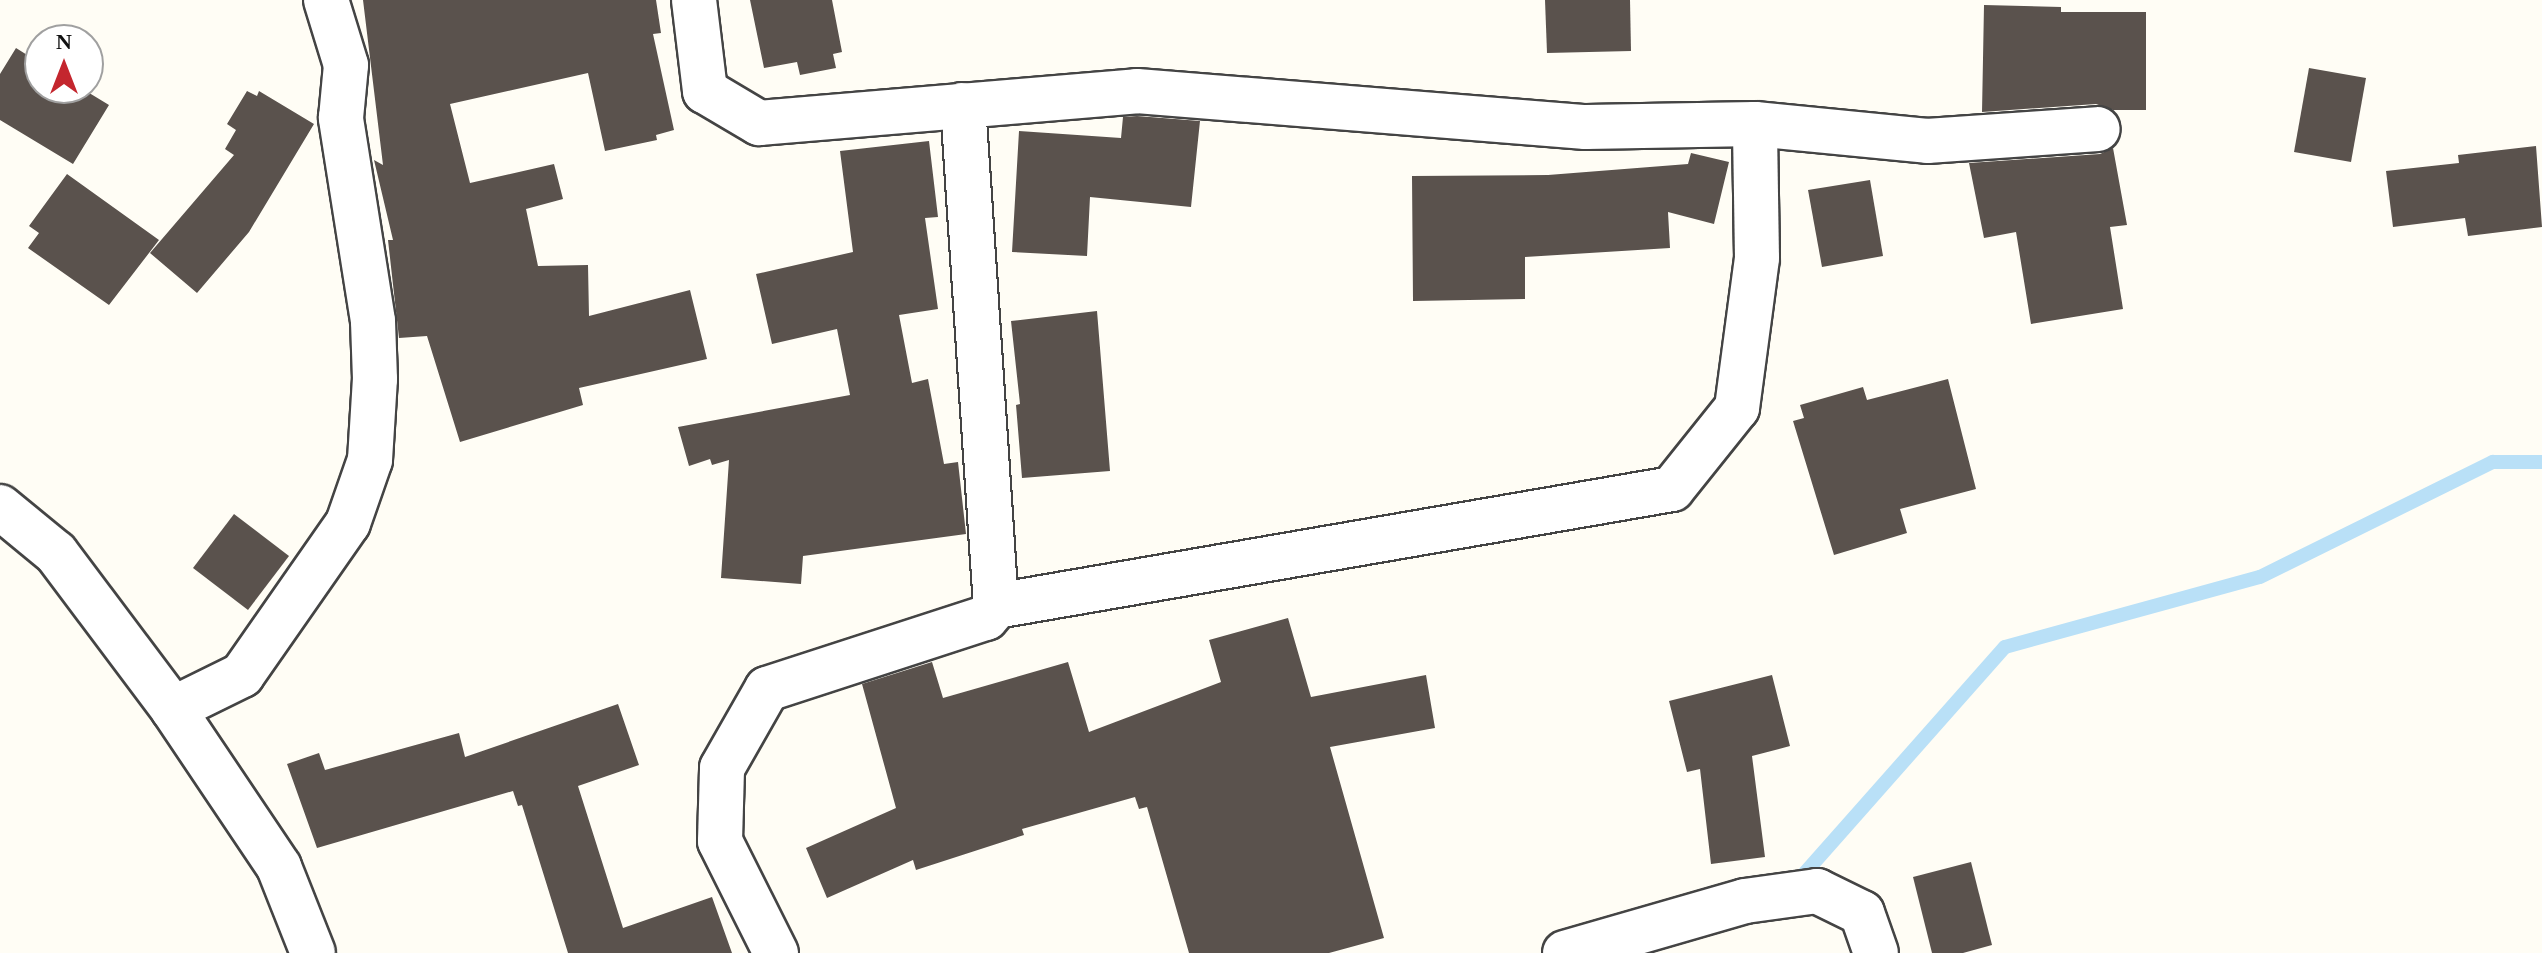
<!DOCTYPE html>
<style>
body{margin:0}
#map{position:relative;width:2542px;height:953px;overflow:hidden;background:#fffdf5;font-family:"Times New Roman",serif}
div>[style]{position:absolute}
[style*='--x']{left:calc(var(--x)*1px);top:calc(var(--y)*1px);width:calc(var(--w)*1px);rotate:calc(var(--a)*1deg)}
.stream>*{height:14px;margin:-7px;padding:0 7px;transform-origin:7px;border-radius:7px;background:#b9e0f7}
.building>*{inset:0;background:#5a524d}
.roads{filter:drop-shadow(2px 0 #444) drop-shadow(-2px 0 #444) drop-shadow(0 2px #444) drop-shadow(0 -2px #444)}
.minor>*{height:44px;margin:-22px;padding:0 22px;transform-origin:22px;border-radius:22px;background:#fff}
span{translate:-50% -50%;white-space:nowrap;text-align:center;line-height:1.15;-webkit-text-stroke:8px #fff;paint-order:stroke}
.north{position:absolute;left:24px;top:24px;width:80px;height:80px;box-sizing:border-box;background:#fff;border:2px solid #a0a0a0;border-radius:50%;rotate:0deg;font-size:22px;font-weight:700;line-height:32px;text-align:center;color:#111}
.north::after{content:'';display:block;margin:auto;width:28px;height:36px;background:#c4262e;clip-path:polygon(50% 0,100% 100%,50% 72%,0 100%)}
</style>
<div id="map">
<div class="stream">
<i style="--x:1796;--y:883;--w:315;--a:-48.5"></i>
<i style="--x:2005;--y:647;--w:264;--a:-15.4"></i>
<i style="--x:2260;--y:577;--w:260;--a:-26.3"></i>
<i style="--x:2493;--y:462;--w:49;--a:0"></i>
</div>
<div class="building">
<i style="clip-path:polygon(363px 0,656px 0,661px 33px,653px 34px,674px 130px,656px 135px,657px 140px,605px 151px,588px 73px,450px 104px,470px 183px,554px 164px,563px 199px,526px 209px,538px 266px,588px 265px,589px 316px,690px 290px,707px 359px,579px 388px,583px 405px,460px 442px,427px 336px,399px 338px,388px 240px,393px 240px,374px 160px,383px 165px)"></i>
<i style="clip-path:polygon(750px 0,832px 0,842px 52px,833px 54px,836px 68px,800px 75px,797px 62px,764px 68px)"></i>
<i style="clip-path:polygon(1545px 0,1630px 0,1631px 51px,1547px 53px)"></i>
<i style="clip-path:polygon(1984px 5px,2061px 7px,2061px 12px,2146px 12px,2146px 110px,2113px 110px,2096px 104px,1982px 112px)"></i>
<i style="clip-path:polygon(16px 48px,40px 63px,40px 88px,81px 88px,109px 105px,73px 164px,0 120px,0 74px)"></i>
<i style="clip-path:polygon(2309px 68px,2366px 78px,2351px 162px,2294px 152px)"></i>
<i style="clip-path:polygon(247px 91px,257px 96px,259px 91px,314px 124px,249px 232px,197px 293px,150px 253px,234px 155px,225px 149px,236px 130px,227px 124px)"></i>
<i style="clip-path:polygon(1137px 116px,1200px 121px,1191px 207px,1090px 197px,1087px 256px,1012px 252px,1019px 131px,1121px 138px,1123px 117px)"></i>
<i style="clip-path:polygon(929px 141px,938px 217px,925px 218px,938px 309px,899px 315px,912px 383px,928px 379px,944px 464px,958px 462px,966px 534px,803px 556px,801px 584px,721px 578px,729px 460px,712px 465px,710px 459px,689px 466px,678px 427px,850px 395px,837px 329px,772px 344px,756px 274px,853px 252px,840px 151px)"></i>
<i style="clip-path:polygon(2536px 146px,2542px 227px,2468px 236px,2465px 218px,2393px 227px,2386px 171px,2459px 163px,2458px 155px)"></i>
<i style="clip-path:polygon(2113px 148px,2127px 225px,2110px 227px,2123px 309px,2031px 324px,2016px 232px,1984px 238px,1969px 163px,2100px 154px)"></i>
<i style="clip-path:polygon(1691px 153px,1729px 162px,1714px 224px,1668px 212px,1670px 248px,1525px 257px,1525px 299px,1413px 301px,1412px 176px,1548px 175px,1688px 164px)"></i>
<i style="clip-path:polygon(67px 174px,159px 240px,109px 305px,28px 248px,39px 233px,29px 226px)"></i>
<i style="clip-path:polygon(1870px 180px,1883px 256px,1822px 267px,1808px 190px)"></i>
<i style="clip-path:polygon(1097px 311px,1110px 471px,1022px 478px,1016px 405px,1020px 404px,1011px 321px)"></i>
<i style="clip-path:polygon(1948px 379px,1976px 489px,1900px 509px,1907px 533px,1834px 555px,1793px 421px,1804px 418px,1800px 405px,1863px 387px,1867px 400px)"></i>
<i style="clip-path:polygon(234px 514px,289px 556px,248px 610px,193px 568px)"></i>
<i style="clip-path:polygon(1288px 618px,1311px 697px,1426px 675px,1435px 728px,1330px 747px,1384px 938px,1329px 953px,1189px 953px,1147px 807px,1139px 809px,1135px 797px,1022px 829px,1024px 835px,916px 870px,913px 860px,827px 898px,806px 848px,896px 808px,862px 684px,932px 662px,943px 698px,1068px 662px,1089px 732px,1221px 682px,1209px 640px)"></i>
<i style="clip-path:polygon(1772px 675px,1790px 746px,1752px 756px,1765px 857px,1711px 864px,1700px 769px,1687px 772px,1669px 701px)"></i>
<i style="clip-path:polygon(618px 704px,639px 765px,578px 786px,623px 928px,712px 897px,732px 953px,568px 953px,522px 805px,518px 806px,513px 791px,317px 848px,287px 764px,319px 753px,325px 770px,459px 733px,465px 757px)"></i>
<i style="clip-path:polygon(1971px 862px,1992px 945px,1963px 953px,1932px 953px,1913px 877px)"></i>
</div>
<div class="roads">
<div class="minor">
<i style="--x:694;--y:0;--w:92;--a:83.1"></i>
<i style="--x:705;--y:91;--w:63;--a:30.7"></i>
<i style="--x:759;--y:123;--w:379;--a:-4.8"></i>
<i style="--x:1137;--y:91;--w:450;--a:4.6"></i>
<i style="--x:1586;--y:127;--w:169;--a:-1"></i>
<i style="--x:1755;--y:124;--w:173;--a:5.6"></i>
<i style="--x:1927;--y:141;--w:171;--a:-4"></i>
<i style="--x:0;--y:507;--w:72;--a:39.4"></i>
<i style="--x:56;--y:553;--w:195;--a:53.1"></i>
<i style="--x:173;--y:709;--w:190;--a:56.1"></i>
<i style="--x:279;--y:867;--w:92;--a:68.4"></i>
<i style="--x:996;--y:606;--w:686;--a:-9.82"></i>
<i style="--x:1672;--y:489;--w:104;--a:-51.3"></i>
<i style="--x:1737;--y:408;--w:151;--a:-82.4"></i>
<i style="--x:1757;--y:258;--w:134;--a:-90.9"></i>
<i style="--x:173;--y:709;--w:77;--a:-26.2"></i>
<i style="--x:242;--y:675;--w:185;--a:-55.1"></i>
<i style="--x:348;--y:523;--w:67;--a:-70.8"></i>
<i style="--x:370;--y:460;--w:81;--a:-86.5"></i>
<i style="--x:375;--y:379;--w:58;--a:-92"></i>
<i style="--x:373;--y:321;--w:206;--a:-99"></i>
<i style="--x:341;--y:118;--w:53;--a:-84.6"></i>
<i style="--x:346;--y:65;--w:68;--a:-107.1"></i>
<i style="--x:776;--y:953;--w:125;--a:-116.6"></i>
<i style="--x:720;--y:841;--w:73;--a:-88.4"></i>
<i style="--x:722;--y:768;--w:91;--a:-60.3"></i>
<i style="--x:767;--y:689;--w:230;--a:-18"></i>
<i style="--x:986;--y:618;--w:16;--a:-50"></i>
<i style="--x:996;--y:606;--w:502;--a:-93.77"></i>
<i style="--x:1565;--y:953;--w:187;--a:-16.1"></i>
<i style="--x:1745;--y:901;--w:73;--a:-7.9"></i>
<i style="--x:1817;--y:891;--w:50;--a:26.1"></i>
<i style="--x:1862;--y:913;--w:42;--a:70.7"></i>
</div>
</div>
<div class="north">N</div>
</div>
